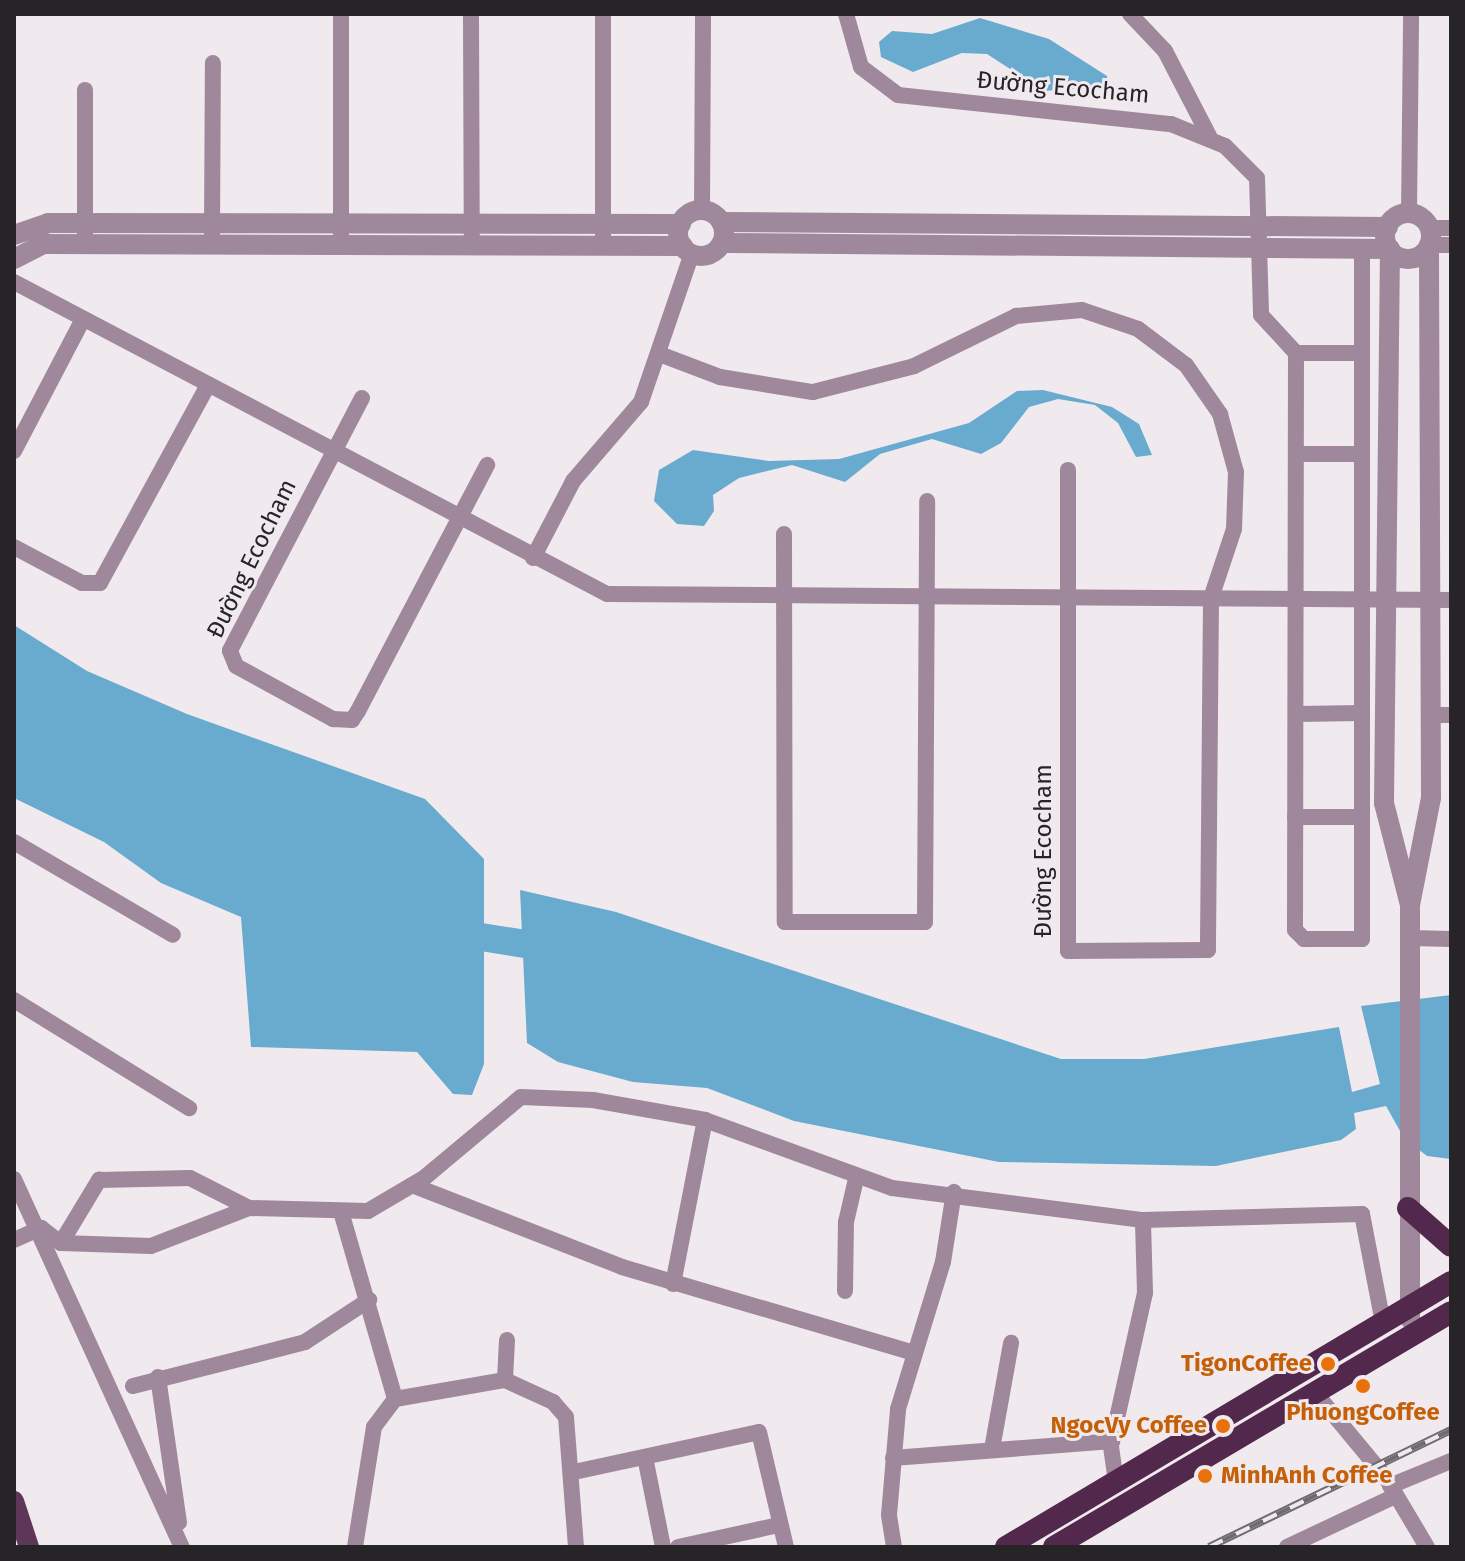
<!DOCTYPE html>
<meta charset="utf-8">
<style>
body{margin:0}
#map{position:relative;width:1465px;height:1561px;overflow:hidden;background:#f0eaef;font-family:"Fira Sans",sans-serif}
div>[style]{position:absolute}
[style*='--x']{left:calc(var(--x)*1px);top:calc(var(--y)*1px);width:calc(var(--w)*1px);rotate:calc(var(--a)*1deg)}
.water>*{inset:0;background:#69aacf}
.stream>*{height:5px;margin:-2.5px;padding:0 2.5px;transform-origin:2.5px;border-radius:2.5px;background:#69aacf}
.river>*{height:28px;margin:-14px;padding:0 14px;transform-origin:14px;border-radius:14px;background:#69aacf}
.minor>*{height:16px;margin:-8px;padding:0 8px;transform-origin:8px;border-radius:8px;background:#9f889b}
.tertiary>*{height:20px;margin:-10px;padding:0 10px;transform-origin:10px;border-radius:10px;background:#9f889b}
.tertiary>.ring{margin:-10px;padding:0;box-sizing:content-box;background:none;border:20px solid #9f889b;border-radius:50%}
.primary>*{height:20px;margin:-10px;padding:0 10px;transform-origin:10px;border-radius:10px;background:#5e3758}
.trunk>*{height:22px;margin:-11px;padding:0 11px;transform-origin:11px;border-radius:11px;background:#52284c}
.rail>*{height:8px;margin-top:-4px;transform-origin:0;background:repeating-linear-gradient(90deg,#f0eaef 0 15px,#6f6c6f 0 30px);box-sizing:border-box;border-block:2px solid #6f6c6f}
.dots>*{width:22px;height:22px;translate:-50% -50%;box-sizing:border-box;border:4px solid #f0eaef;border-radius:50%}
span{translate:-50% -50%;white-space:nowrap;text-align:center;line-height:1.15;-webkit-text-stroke:6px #f0eaef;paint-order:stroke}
.street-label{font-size:24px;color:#262426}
.food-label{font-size:24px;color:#c56008;font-weight:700}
.right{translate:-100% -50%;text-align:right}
.left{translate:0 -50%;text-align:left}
.frame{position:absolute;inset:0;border:16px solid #262426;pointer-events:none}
</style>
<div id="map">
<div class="water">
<i style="clip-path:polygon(980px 18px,1049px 39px,1107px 76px,1109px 86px,1044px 91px,987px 54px,962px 53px,913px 72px,881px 57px,879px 42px,892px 31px,932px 34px)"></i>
<i style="clip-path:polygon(1043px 390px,1112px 407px,1139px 424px,1152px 455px,1136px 457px,1118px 423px,1095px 405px,1058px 399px,1029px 407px,1001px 443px,981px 454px,932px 439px,880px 454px,845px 482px,792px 465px,739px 478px,713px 495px,714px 511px,704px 526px,677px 524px,654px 501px,659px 470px,693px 450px,769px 461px,839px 459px,969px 423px,1017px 391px)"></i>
<i style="clip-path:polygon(14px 625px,87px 671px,187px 714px,425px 799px,484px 859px,484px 1064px,472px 1095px,453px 1094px,417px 1052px,251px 1047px,241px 917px,161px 883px,104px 842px,14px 798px)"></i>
<i style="clip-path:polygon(520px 890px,616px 912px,1061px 1059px,1144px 1059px,1339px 1027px,1352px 1092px,1380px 1084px,1361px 1006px,1451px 995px,1451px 1159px,1427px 1156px,1404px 1138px,1386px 1106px,1354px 1113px,1356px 1129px,1341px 1140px,1216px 1166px,999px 1162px,794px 1121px,707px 1088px,633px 1082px,558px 1062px,527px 1043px)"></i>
</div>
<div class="stream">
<i style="--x:488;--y:938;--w:37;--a:0"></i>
</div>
<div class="river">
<i style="--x:450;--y:932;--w:114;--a:9.1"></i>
</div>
<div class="minor">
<i style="--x:471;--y:14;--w:230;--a:89.8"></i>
<i style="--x:846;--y:14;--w:55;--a:74.2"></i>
<i style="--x:861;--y:67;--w:46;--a:37.1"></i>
<i style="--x:898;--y:95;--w:275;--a:6.1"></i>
<i style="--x:1171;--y:124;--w:58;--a:22.2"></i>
<i style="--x:1225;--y:146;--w:45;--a:45"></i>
<i style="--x:1257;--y:178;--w:137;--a:88.3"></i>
<i style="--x:1261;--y:315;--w:52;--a:47.4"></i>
<i style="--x:1296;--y:353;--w:577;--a:90.1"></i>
<i style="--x:1295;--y:930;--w:13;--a:45"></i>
<i style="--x:1304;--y:939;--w:58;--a:0"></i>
<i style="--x:1362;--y:939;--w:691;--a:-90"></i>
<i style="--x:1130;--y:14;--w:51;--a:46.6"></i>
<i style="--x:1165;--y:51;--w:96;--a:62.6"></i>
<i style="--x:85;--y:90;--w:154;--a:90"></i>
<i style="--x:702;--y:211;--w:197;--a:-89.7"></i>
<i style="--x:1409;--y:214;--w:200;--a:-89.4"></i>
<i style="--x:1429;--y:228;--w:22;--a:0"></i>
<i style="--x:212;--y:234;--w:171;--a:-89.7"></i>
<i style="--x:341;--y:244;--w:230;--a:-90"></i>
<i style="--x:603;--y:245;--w:231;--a:-90"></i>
<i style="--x:1429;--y:245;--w:22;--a:0"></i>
<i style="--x:14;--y:282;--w:670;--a:27.75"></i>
<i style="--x:607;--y:594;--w:844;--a:0.41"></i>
<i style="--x:1296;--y:353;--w:65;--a:0"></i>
<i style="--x:662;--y:355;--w:62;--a:20.8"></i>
<i style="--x:720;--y:377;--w:94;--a:9.2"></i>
<i style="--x:813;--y:392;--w:104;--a:-14.4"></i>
<i style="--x:914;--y:366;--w:114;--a:-26.1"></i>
<i style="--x:1016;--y:316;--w:66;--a:-5.2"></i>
<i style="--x:1082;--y:310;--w:59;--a:18.7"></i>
<i style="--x:1138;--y:329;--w:60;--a:36.9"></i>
<i style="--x:1186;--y:365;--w:60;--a:55.2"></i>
<i style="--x:1220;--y:414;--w:60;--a:74.6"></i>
<i style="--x:1236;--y:472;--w:57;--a:92"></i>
<i style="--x:1234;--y:529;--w:73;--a:108.4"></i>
<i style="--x:1211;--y:598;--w:352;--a:90.5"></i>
<i style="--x:1208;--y:950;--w:140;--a:179.6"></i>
<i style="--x:1068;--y:951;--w:481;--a:-90"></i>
<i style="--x:362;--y:398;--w:285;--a:117.6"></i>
<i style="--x:230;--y:651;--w:16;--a:68"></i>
<i style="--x:236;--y:666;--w:111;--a:28.7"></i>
<i style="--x:333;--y:719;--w:19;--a:3"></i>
<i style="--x:352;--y:720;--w:11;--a:-56"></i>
<i style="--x:358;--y:711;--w:278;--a:-62.3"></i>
<i style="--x:14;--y:451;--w:149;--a:-62.4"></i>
<i style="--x:1296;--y:454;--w:65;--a:0"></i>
<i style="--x:784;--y:534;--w:388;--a:89.9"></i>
<i style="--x:785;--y:922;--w:140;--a:0"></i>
<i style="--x:925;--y:922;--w:421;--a:-89.7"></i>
<i style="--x:14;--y:547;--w:77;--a:27.9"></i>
<i style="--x:82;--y:583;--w:18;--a:0"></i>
<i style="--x:100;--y:583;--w:226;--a:-61.4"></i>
<i style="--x:533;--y:558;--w:87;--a:-62.5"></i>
<i style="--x:573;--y:481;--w:104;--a:-49.3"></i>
<i style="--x:641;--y:402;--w:148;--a:-71.1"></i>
<i style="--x:1297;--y:714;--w:65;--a:-0.9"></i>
<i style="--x:1431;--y:715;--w:20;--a:0"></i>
<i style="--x:1295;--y:817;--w:67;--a:0"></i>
<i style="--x:14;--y:842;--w:184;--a:30.3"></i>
<i style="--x:1410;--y:938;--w:41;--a:1.4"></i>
<i style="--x:14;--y:1000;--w:206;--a:31.7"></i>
<i style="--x:14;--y:1179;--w:405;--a:65.5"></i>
<i style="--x:412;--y:1185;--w:225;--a:21.3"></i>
<i style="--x:622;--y:1267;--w:301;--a:16.4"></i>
<i style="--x:342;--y:1215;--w:191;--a:73.9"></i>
<i style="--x:395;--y:1399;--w:35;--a:127"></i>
<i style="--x:374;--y:1427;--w:121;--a:99"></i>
<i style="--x:14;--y:1240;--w:30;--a:-24"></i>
<i style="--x:41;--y:1228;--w:25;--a:37"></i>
<i style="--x:61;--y:1243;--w:90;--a:1.9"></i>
<i style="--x:151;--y:1246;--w:105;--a:-21.2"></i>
<i style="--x:249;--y:1208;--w:119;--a:1.4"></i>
<i style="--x:368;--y:1211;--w:65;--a:-30.5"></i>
<i style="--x:424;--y:1178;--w:126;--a:-39.9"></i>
<i style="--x:521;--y:1097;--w:72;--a:2.4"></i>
<i style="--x:593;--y:1100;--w:114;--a:10.1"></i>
<i style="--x:705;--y:1120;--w:199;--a:20"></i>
<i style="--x:892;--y:1188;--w:253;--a:7.3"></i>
<i style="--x:1143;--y:1220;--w:219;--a:-1.6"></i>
<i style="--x:1362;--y:1214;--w:111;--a:79.1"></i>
<i style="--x:61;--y:1243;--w:74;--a:-58.9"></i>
<i style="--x:99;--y:1180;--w:91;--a:-1.3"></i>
<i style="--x:190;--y:1178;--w:66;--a:27"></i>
<i style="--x:673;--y:1284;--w:167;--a:-79"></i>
<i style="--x:845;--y:1291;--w:69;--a:-89.2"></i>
<i style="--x:846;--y:1222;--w:44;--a:-76.9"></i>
<i style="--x:507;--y:1340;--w:40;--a:92.9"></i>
<i style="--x:505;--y:1380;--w:53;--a:24.6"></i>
<i style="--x:553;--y:1402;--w:20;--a:49"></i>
<i style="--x:566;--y:1417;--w:130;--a:85.6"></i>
<i style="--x:158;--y:1377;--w:147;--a:81.8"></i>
<i style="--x:133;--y:1386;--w:178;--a:-14.3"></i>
<i style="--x:305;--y:1342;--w:77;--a:-33.3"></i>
<i style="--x:1318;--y:1396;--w:107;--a:50.3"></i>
<i style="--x:1386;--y:1478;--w:80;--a:59.3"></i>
<i style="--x:395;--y:1399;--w:112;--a:-9.8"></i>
<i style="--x:992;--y:1449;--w:108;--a:-79.8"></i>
<i style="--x:645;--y:1457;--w:92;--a:78.7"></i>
<i style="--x:893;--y:1458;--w:220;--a:-4.4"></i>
<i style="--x:574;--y:1472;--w:189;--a:-12.2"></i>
<i style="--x:759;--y:1432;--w:118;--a:76.8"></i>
<i style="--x:1116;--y:1482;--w:37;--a:-98"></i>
<i style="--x:1111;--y:1445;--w:156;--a:-77.4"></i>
<i style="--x:1145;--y:1293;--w:73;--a:-91.6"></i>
<i style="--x:1390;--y:1486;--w:66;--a:-22.3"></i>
<i style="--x:678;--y:1547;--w:103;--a:-12.3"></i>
<i style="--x:894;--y:1547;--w:32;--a:-99"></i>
<i style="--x:889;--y:1515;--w:106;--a:-85.1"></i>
<i style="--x:898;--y:1409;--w:154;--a:-73"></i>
<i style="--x:943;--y:1262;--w:71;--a:-81.1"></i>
<i style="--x:1287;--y:1547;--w:119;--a:-25.3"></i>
</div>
<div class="tertiary">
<i class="ring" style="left:678px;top:210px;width:26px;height:26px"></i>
<i class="ring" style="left:1385px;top:213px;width:26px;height:26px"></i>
<i style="--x:721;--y:222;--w:667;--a:0.43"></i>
<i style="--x:14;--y:235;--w:36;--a:-19"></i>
<i style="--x:48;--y:223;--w:633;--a:0.09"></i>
<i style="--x:722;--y:243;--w:668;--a:0.51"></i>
<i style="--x:1390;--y:249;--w:554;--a:90.62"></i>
<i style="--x:1384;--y:803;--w:105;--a:75.7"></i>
<i style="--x:14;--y:259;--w:34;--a:-27"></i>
<i style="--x:44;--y:244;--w:639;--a:0.18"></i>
<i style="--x:1410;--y:1319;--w:414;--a:-90"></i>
<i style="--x:1410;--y:905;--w:109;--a:-78.9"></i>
<i style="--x:1431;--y:798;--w:553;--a:-90.21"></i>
</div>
<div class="primary">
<i style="--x:14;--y:1501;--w:48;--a:71.9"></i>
</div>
<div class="trunk">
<i style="--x:1408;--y:1208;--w:57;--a:41.5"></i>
<i style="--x:1006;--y:1547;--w:518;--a:-30.77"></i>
<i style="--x:1054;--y:1547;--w:461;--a:-30.6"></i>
</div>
<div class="rail">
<i style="--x:1209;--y:1547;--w:269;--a:-25.8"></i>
</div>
<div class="dots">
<i style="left:1328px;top:1364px;background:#e8710a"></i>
<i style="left:1363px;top:1386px;background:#e8710a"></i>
<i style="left:1223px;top:1426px;background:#e8710a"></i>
<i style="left:1205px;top:1476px;background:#e8710a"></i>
</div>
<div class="street-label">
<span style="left:1063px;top:88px;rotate:5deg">Đường Ecocham</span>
<span style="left:252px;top:559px;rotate:-64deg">Đường Ecocham</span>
<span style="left:1044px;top:851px;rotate:-90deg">Đường Ecocham</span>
</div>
<div class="food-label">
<span class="right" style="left:1312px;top:1364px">TigonCoffee</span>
<span style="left:1363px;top:1413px">PhuongCoffee</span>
<span class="right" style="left:1207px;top:1426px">NgocVy Coffee</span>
<span class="left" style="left:1221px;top:1476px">MinhAnh Coffee</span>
</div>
<div class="frame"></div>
</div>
